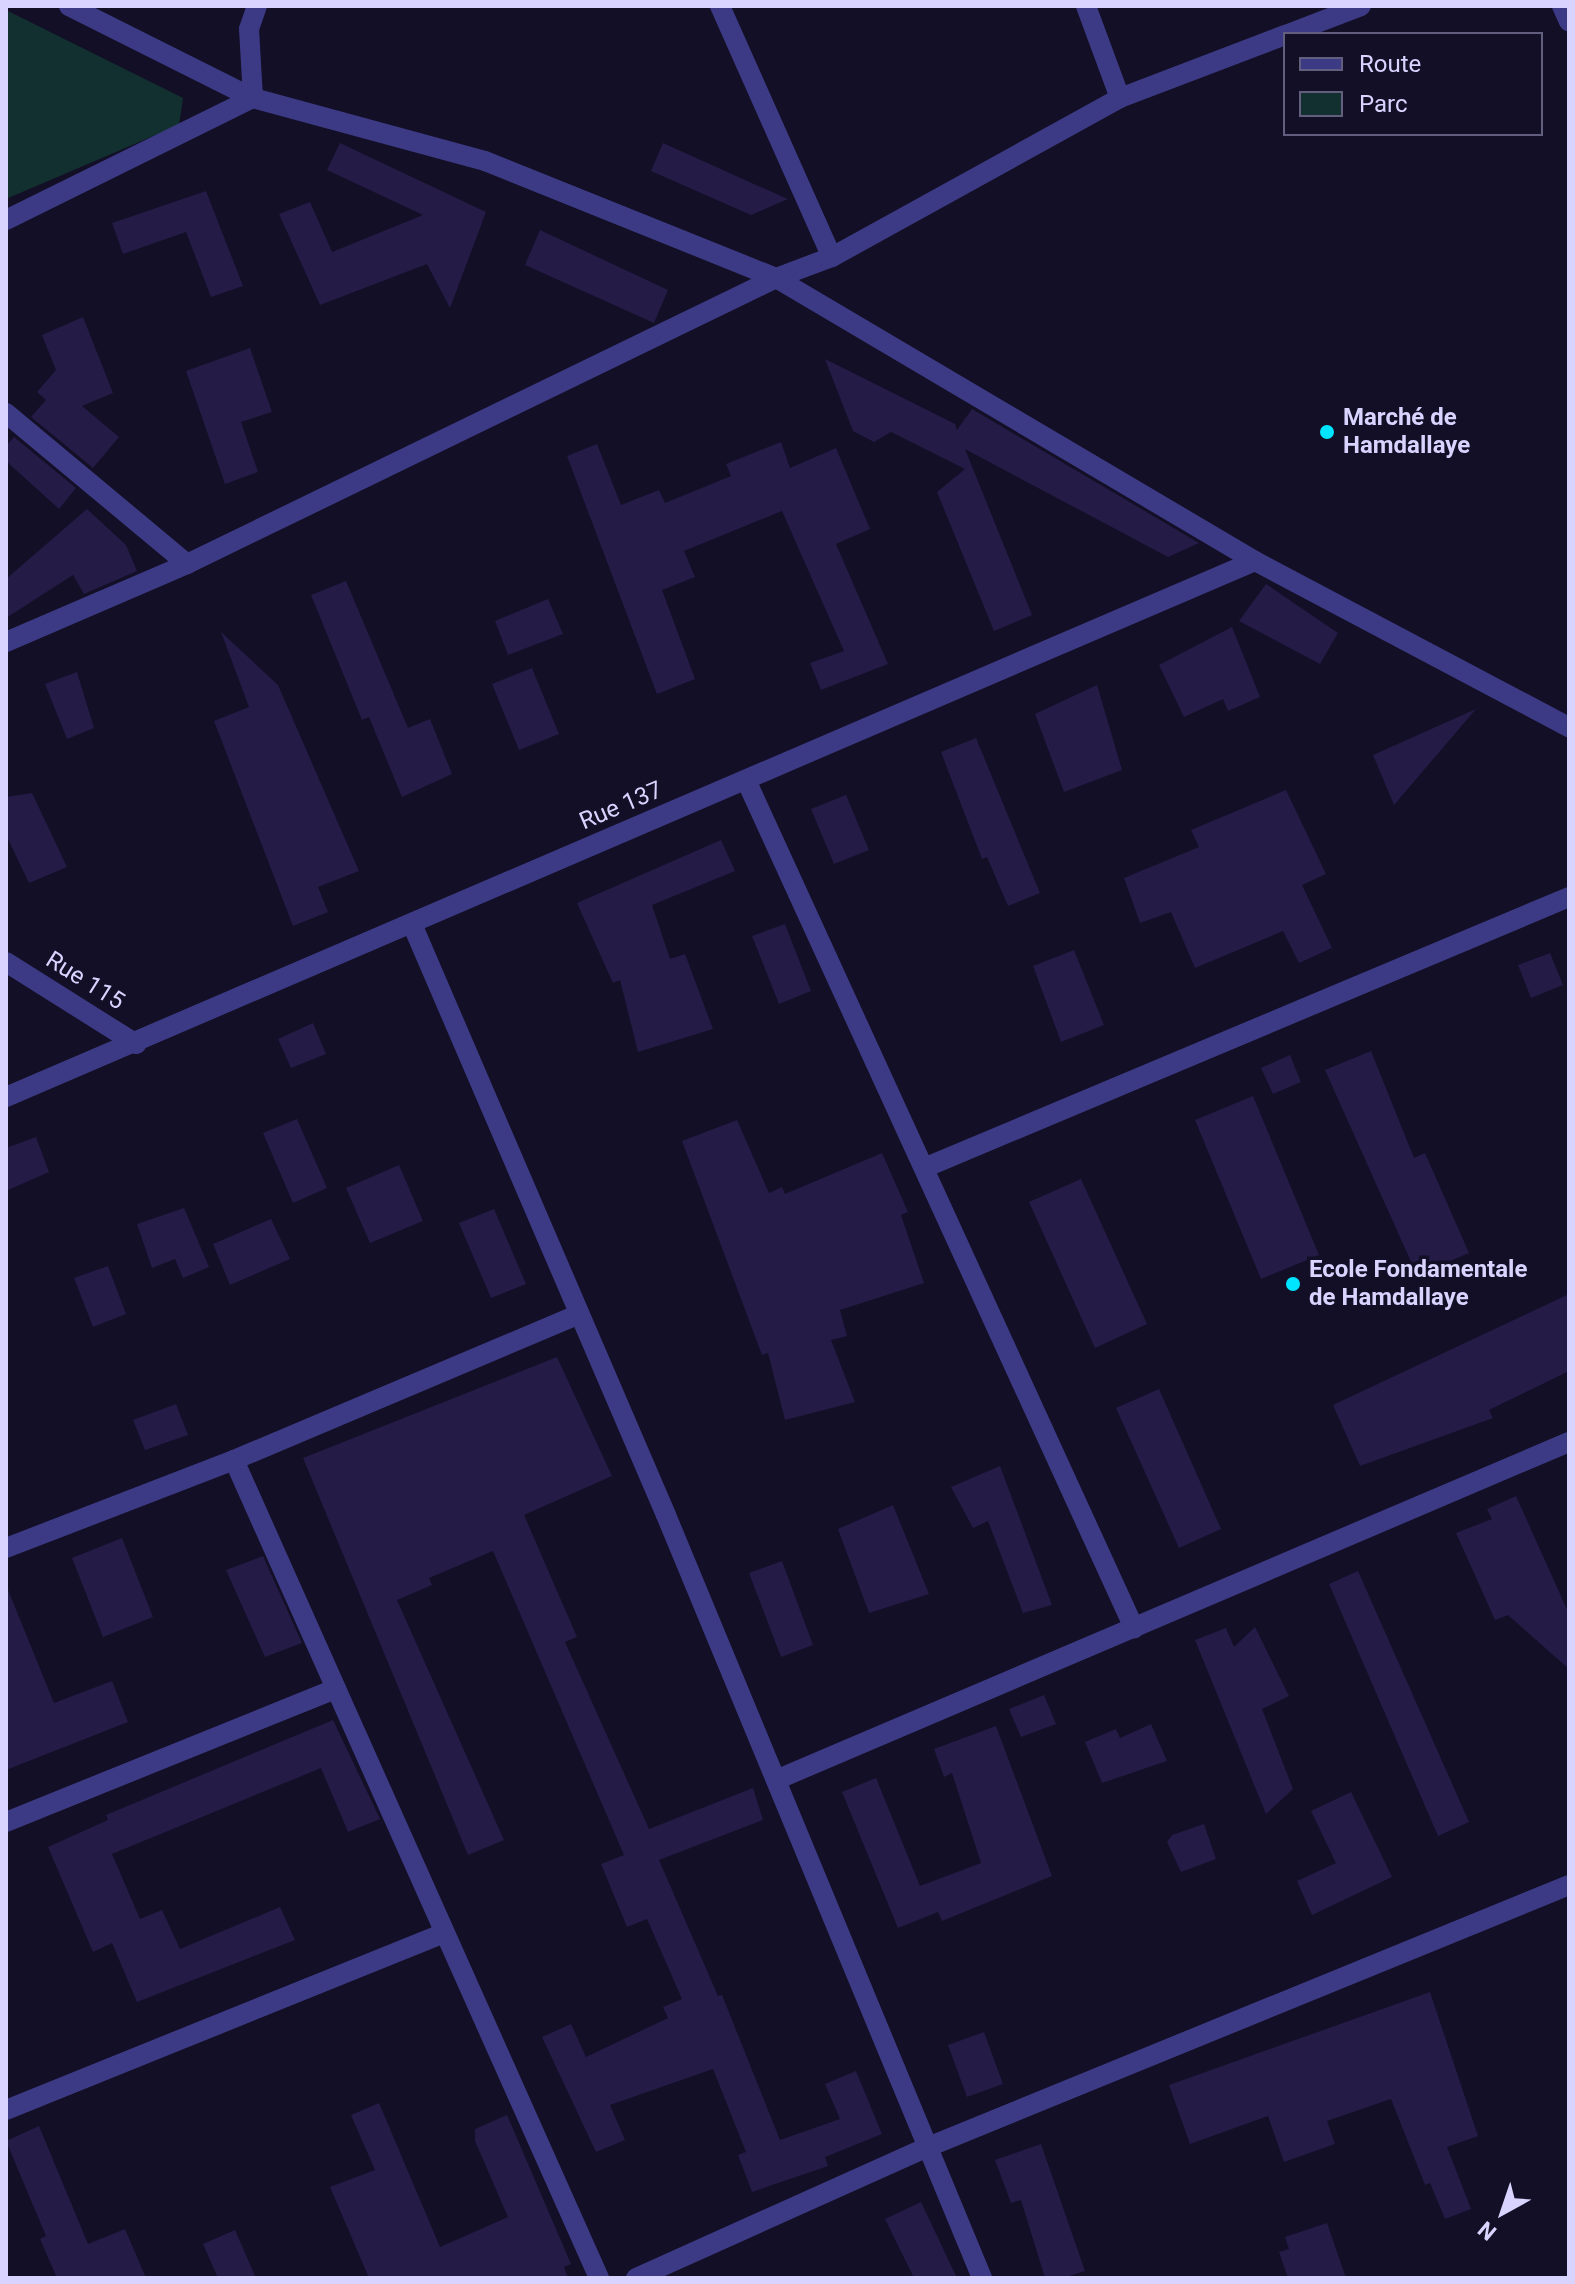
<!DOCTYPE html>
<meta charset="utf-8">
<style>
body{margin:0}
#map{position:relative;width:1575px;height:2284px;overflow:hidden;background:#130f26;font-family:Roboto,sans-serif}
div>[style]{position:absolute}
[style*='--x']{left:calc(var(--x)*1px);top:calc(var(--y)*1px);width:calc(var(--w)*1px);rotate:calc(var(--a)*1deg)}
.green>*{inset:0;background:#12302f}
.building>*{inset:0;background:#241b47}
.minor>*{height:20px;margin:-10px;padding:0 10px;transform-origin:10px;border-radius:10px;background:#3d3a85}
.dots>*{width:22px;height:22px;translate:-50% -50%;box-sizing:border-box;border:4px solid #130f26;border-radius:50%}
span{translate:-50% -50%;white-space:nowrap;text-align:center;line-height:1.15;-webkit-text-stroke:7px #130f26;paint-order:stroke}
.poi-label{font-size:24px;color:#d9d4ff;font-weight:700}
.left{translate:0 -50%;text-align:left}
.street-label{font-size:24px;color:#d9d4ff}
.frame{position:absolute;inset:0;border:8px solid #d9d4ff;pointer-events:none}
.legend{position:absolute;left:1283px;top:32px;width:260px;height:104px;box-sizing:border-box;background:#130f26;border:2px solid #625e7d;margin:0;padding:10px 14px;list-style:none;font-size:24px;color:#d9d4ff}
.legend li{display:flex;align-items:center;gap:16px;height:40px}
.legend b{width:40px;border:2px solid #625e7d}
.north{position:absolute;left:1463px;top:2172px;width:80px;height:80px;-webkit-text-stroke:6px #130f26;paint-order:stroke;rotate:220deg;font-size:22px;font-weight:700;line-height:32px;text-align:center;color:#d9d4ff}
.north::after{content:'';display:block;margin:auto;width:28px;height:36px;background:#d9d4ff;clip-path:polygon(50% 0,100% 100%,50% 72%,0 100%)}
</style>
<div id="map">
<div class="green">
<i style="clip-path:polygon(6px 10px,183px 98px,179px 125px,6px 199px)"></i>
</div>
<div class="building">
<i style="clip-path:polygon(340px 143px,486px 212px,450px 308px,427px 264px,320px 305px,279px 214px,310px 202px,332px 252px,423px 215px,327px 170px)"></i>
<i style="clip-path:polygon(663px 143px,745px 180px,788px 199px,751px 215px,651px 171px)"></i>
<i style="clip-path:polygon(206px 191px,243px 286px,211px 297px,186px 232px,123px 254px,112px 223px)"></i>
<i style="clip-path:polygon(540px 230px,668px 290px,654px 323px,525px 265px)"></i>
<i style="clip-path:polygon(83px 317px,113px 393px,82px 406px,119px 437px,93px 468px,31px 417px,46px 400px,37px 392px,56px 370px,42px 335px)"></i>
<i style="clip-path:polygon(250px 348px,272px 412px,241px 422px,258px 472px,225px 484px,186px 371px)"></i>
<i style="clip-path:polygon(825px 359px,955px 424px,957px 430px,972px 409px,1199px 543px,1168px 557px,965px 449px,1032px 615px,994px 631px,937px 492px,965px 469px,891px 432px,874px 442px,853px 431px)"></i>
<i style="clip-path:polygon(14px 437px,76px 488px,59px 509px,6px 461px,6px 446px)"></i>
<i style="clip-path:polygon(781px 442px,790px 468px,836px 448px,870px 529px,836px 544px,888px 664px,821px 690px,810px 663px,844px 651px,782px 511px,684px 551px,695px 577px,662px 590px,695px 679px,657px 694px,567px 456px,597px 444px,621px 505px,659px 490px,665px 503px,731px 476px,726px 464px)"></i>
<i style="clip-path:polygon(87px 509px,126px 545px,137px 571px,84px 594px,73px 575px,6px 618px,6px 579px)"></i>
<i style="clip-path:polygon(346px 581px,408px 728px,430px 719px,452px 774px,402px 797px,369px 717px,362px 720px,311px 595px)"></i>
<i style="clip-path:polygon(1266px 584px,1338px 633px,1320px 664px,1239px 621px)"></i>
<i style="clip-path:polygon(548px 599px,563px 634px,508px 655px,495px 621px)"></i>
<i style="clip-path:polygon(1232px 627px,1260px 697px,1228px 711px,1223px 699px,1184px 717px,1159px 665px)"></i>
<i style="clip-path:polygon(221px 632px,278px 685px,359px 871px,318px 887px,328px 912px,293px 926px,214px 721px,249px 707px)"></i>
<i style="clip-path:polygon(532px 668px,559px 734px,519px 750px,492px 684px)"></i>
<i style="clip-path:polygon(77px 672px,94px 728px,67px 739px,45px 684px)"></i>
<i style="clip-path:polygon(1097px 685px,1122px 770px,1064px 792px,1035px 714px)"></i>
<i style="clip-path:polygon(1476px 709px,1394px 805px,1373px 755px)"></i>
<i style="clip-path:polygon(976px 738px,1040px 893px,1008px 906px,987px 857px,982px 859px,941px 752px)"></i>
<i style="clip-path:polygon(1286px 790px,1326px 874px,1302px 885px,1332px 948px,1299px 963px,1283px 931px,1195px 968px,1171px 912px,1140px 923px,1124px 878px,1199px 847px,1191px 830px)"></i>
<i style="clip-path:polygon(32px 793px,67px 867px,29px 883px,6px 835px,6px 797px)"></i>
<i style="clip-path:polygon(846px 795px,869px 850px,834px 864px,811px 809px)"></i>
<i style="clip-path:polygon(721px 840px,735px 871px,652px 905px,670px 959px,685px 954px,713px 1029px,638px 1052px,620px 980px,613px 983px,577px 903px)"></i>
<i style="clip-path:polygon(785px 924px,811px 991px,779px 1004px,752px 936px)"></i>
<i style="clip-path:polygon(1074px 950px,1104px 1025px,1061px 1042px,1033px 966px)"></i>
<i style="clip-path:polygon(1550px 953px,1563px 985px,1531px 998px,1518px 965px)"></i>
<i style="clip-path:polygon(313px 1023px,326px 1054px,291px 1068px,278px 1039px)"></i>
<i style="clip-path:polygon(1371px 1051px,1414px 1158px,1425px 1153px,1469px 1253px,1417px 1275px,1325px 1070px)"></i>
<i style="clip-path:polygon(1290px 1055px,1301px 1082px,1273px 1094px,1261px 1068px)"></i>
<i style="clip-path:polygon(1253px 1096px,1319px 1255px,1261px 1279px,1195px 1120px)"></i>
<i style="clip-path:polygon(297px 1119px,327px 1188px,293px 1203px,263px 1133px)"></i>
<i style="clip-path:polygon(737px 1120px,769px 1193px,782px 1187px,785px 1194px,882px 1153px,908px 1212px,901px 1215px,924px 1283px,840px 1310px,847px 1336px,831px 1340px,855px 1402px,785px 1420px,768px 1353px,762px 1355px,682px 1141px)"></i>
<i style="clip-path:polygon(36px 1137px,49px 1172px,6px 1191px,6px 1148px)"></i>
<i style="clip-path:polygon(399px 1165px,423px 1221px,370px 1243px,346px 1188px)"></i>
<i style="clip-path:polygon(1081px 1179px,1147px 1324px,1095px 1348px,1029px 1202px)"></i>
<i style="clip-path:polygon(184px 1208px,209px 1267px,183px 1278px,175px 1259px,152px 1268px,137px 1224px)"></i>
<i style="clip-path:polygon(494px 1209px,526px 1284px,491px 1298px,459px 1223px)"></i>
<i style="clip-path:polygon(271px 1219px,290px 1259px,230px 1285px,213px 1244px)"></i>
<i style="clip-path:polygon(108px 1266px,126px 1314px,93px 1327px,74px 1278px)"></i>
<i style="clip-path:polygon(1569px 1294px,1569px 1371px,1489px 1410px,1493px 1418px,1360px 1466px,1333px 1405px)"></i>
<i style="clip-path:polygon(557px 1357px,612px 1476px,524px 1515px,577px 1637px,565px 1642px,649px 1829px,753px 1788px,763px 1820px,659px 1860px,718px 1996px,722px 1995px,780px 2140px,840px 2119px,825px 2084px,856px 2071px,882px 2134px,825px 2157px,828px 2166px,752px 2192px,738px 2155px,746px 2152px,713px 2069px,610px 2105px,625px 2140px,596px 2152px,542px 2037px,571px 2024px,586px 2057px,668px 2018px,663px 2007px,682px 1999px,647px 1919px,627px 1927px,601px 1864px,624px 1855px,493px 1551px,429px 1578px,432px 1585px,397px 1600px,504px 1840px,468px 1855px,303px 1458px)"></i>
<i style="clip-path:polygon(1159px 1389px,1221px 1529px,1179px 1548px,1116px 1408px)"></i>
<i style="clip-path:polygon(176px 1404px,188px 1435px,145px 1450px,133px 1420px)"></i>
<i style="clip-path:polygon(1000px 1466px,1052px 1605px,1023px 1613px,988px 1521px,973px 1528px,951px 1487px)"></i>
<i style="clip-path:polygon(1516px 1496px,1569px 1614px,1569px 1669px,1508px 1615px,1495px 1620px,1456px 1533px,1492px 1519px,1487px 1509px)"></i>
<i style="clip-path:polygon(893px 1505px,929px 1594px,869px 1613px,838px 1529px)"></i>
<i style="clip-path:polygon(122px 1538px,153px 1617px,103px 1637px,72px 1558px)"></i>
<i style="clip-path:polygon(263px 1556px,302px 1643px,265px 1657px,226px 1570px)"></i>
<i style="clip-path:polygon(782px 1561px,813px 1645px,781px 1657px,749px 1573px)"></i>
<i style="clip-path:polygon(1358px 1571px,1469px 1822px,1438px 1836px,1329px 1584px)"></i>
<i style="clip-path:polygon(6px 1585px,54px 1703px,112px 1681px,128px 1722px,6px 1770px)"></i>
<i style="clip-path:polygon(1255px 1627px,1289px 1696px,1262px 1709px,1293px 1789px,1266px 1814px,1195px 1640px,1226px 1628px,1234px 1647px)"></i>
<i style="clip-path:polygon(1044px 1695px,1056px 1724px,1021px 1737px,1009px 1709px)"></i>
<i style="clip-path:polygon(333px 1720px,380px 1819px,348px 1832px,321px 1768px,112px 1854px,140px 1919px,162px 1910px,180px 1949px,280px 1907px,295px 1940px,137px 2002px,112px 1943px,93px 1952px,48px 1847px,108px 1820px,106px 1815px)"></i>
<i style="clip-path:polygon(1151px 1724px,1167px 1761px,1102px 1783px,1085px 1742px,1116px 1729px,1120px 1738px)"></i>
<i style="clip-path:polygon(996px 1726px,1052px 1876px,942px 1921px,938px 1912px,898px 1928px,842px 1792px,876px 1778px,920px 1886px,981px 1863px,952px 1773px,944px 1777px,934px 1749px)"></i>
<i style="clip-path:polygon(1351px 1792px,1392px 1877px,1312px 1915px,1297px 1881px,1336px 1863px,1311px 1811px)"></i>
<i style="clip-path:polygon(1204px 1824px,1216px 1859px,1181px 1872px,1167px 1842px,1172px 1835px)"></i>
<i style="clip-path:polygon(1430px 1992px,1478px 2136px,1447px 2147px,1471px 2209px,1445px 2219px,1430px 2183px,1425px 2185px,1391px 2099px,1327px 2121px,1335px 2144px,1284px 2162px,1268px 2116px,1190px 2144px,1169px 2085px)"></i>
<i style="clip-path:polygon(984px 2032px,1003px 2084px,967px 2097px,948px 2045px)"></i>
<i style="clip-path:polygon(379px 2103px,440px 2247px,508px 2217px,475px 2141px,475px 2129px,507px 2115px,571px 2264px,564px 2267px,568px 2278px,369px 2278px,330px 2187px,375px 2170px,351px 2115px)"></i>
<i style="clip-path:polygon(39px 2126px,88px 2244px,125px 2229px,146px 2278px,57px 2278px,40px 2239px,46px 2236px,6px 2141px)"></i>
<i style="clip-path:polygon(1041px 2144px,1085px 2271px,1063px 2278px,1045px 2278px,1021px 2200px,1011px 2203px,995px 2160px)"></i>
<i style="clip-path:polygon(921px 2202px,957px 2278px,914px 2278px,885px 2219px)"></i>
<i style="clip-path:polygon(1327px 2223px,1346px 2278px,1288px 2278px,1279px 2252px,1289px 2249px,1285px 2237px)"></i>
<i style="clip-path:polygon(235px 2230px,256px 2278px,218px 2278px,203px 2244px)"></i>
</div>
<div class="minor">
<i style="--x:69;--y:6;--w:206;--a:26.6"></i>
<i style="--x:253;--y:98;--w:240;--a:15.2"></i>
<i style="--x:485;--y:161;--w:314;--a:21.9"></i>
<i style="--x:776;--y:278;--w:556;--a:30.58"></i>
<i style="--x:1255;--y:561;--w:355;--a:27.9"></i>
<i style="--x:720;--y:6;--w:275;--a:66"></i>
<i style="--x:1086;--y:6;--w:98;--a:69.7"></i>
<i style="--x:1562;--y:6;--w:17;--a:66"></i>
<i style="--x:1288;--y:34;--w:78;--a:-21"></i>
<i style="--x:6;--y:220;--w:275;--a:-26.3"></i>
<i style="--x:253;--y:98;--w:69;--a:-93.3"></i>
<i style="--x:249;--y:29;--w:24;--a:-71"></i>
<i style="--x:6;--y:413;--w:236;--a:39.8"></i>
<i style="--x:6;--y:642;--w:197;--a:-23.3"></i>
<i style="--x:187;--y:564;--w:655;--a:-25.9"></i>
<i style="--x:776;--y:278;--w:60;--a:-20.6"></i>
<i style="--x:832;--y:257;--w:329;--a:-28.9"></i>
<i style="--x:1120;--y:98;--w:177;--a:-20.9"></i>
<i style="--x:746;--y:780;--w:933;--a:65.41"></i>
<i style="--x:412;--y:924;--w:643;--a:66.74"></i>
<i style="--x:666;--y:1515;--w:826;--a:67.5"></i>
<i style="--x:6;--y:962;--w:154;--a:32.2"></i>
<i style="--x:6;--y:1097;--w:1359;--a:-23.23"></i>
<i style="--x:924;--y:1168;--w:700;--a:-22.79"></i>
<i style="--x:234;--y:1460;--w:896;--a:65.95"></i>
<i style="--x:6;--y:1548;--w:244;--a:-21.1"></i>
<i style="--x:234;--y:1460;--w:375;--a:-22.9"></i>
<i style="--x:776;--y:1780;--w:862;--a:-23.09"></i>
<i style="--x:6;--y:1822;--w:356;--a:-22"></i>
<i style="--x:6;--y:2110;--w:472;--a:-22"></i>
<i style="--x:636;--y:2278;--w:320;--a:-24.2"></i>
<i style="--x:928;--y:2147;--w:692;--a:-22.23"></i>
</div>
<div class="dots">
<i style="left:1327px;top:432px;background:#00e5ff"></i>
<i style="left:1293px;top:1284px;background:#00e5ff"></i>
</div>
<div class="poi-label">
<span class="left" style="left:1343px;top:432px">Marché de<br>Hamdallaye</span>
<span class="left" style="left:1309px;top:1284px">Ecole Fondamentale<br>de Hamdallaye</span>
</div>
<div class="street-label">
<span style="left:621px;top:806px;rotate:-23deg">Rue 137</span>
<span style="left:85px;top:981px;rotate:32deg">Rue 115</span>
</div>
<div class="frame"></div>
<ul class="legend">
<li><b style="height:10px;background:#3d3a85"></b>Route</li>
<li><b style="height:22px;background:#12302f"></b>Parc</li>
</ul>
<div class="north">N</div>
</div>
